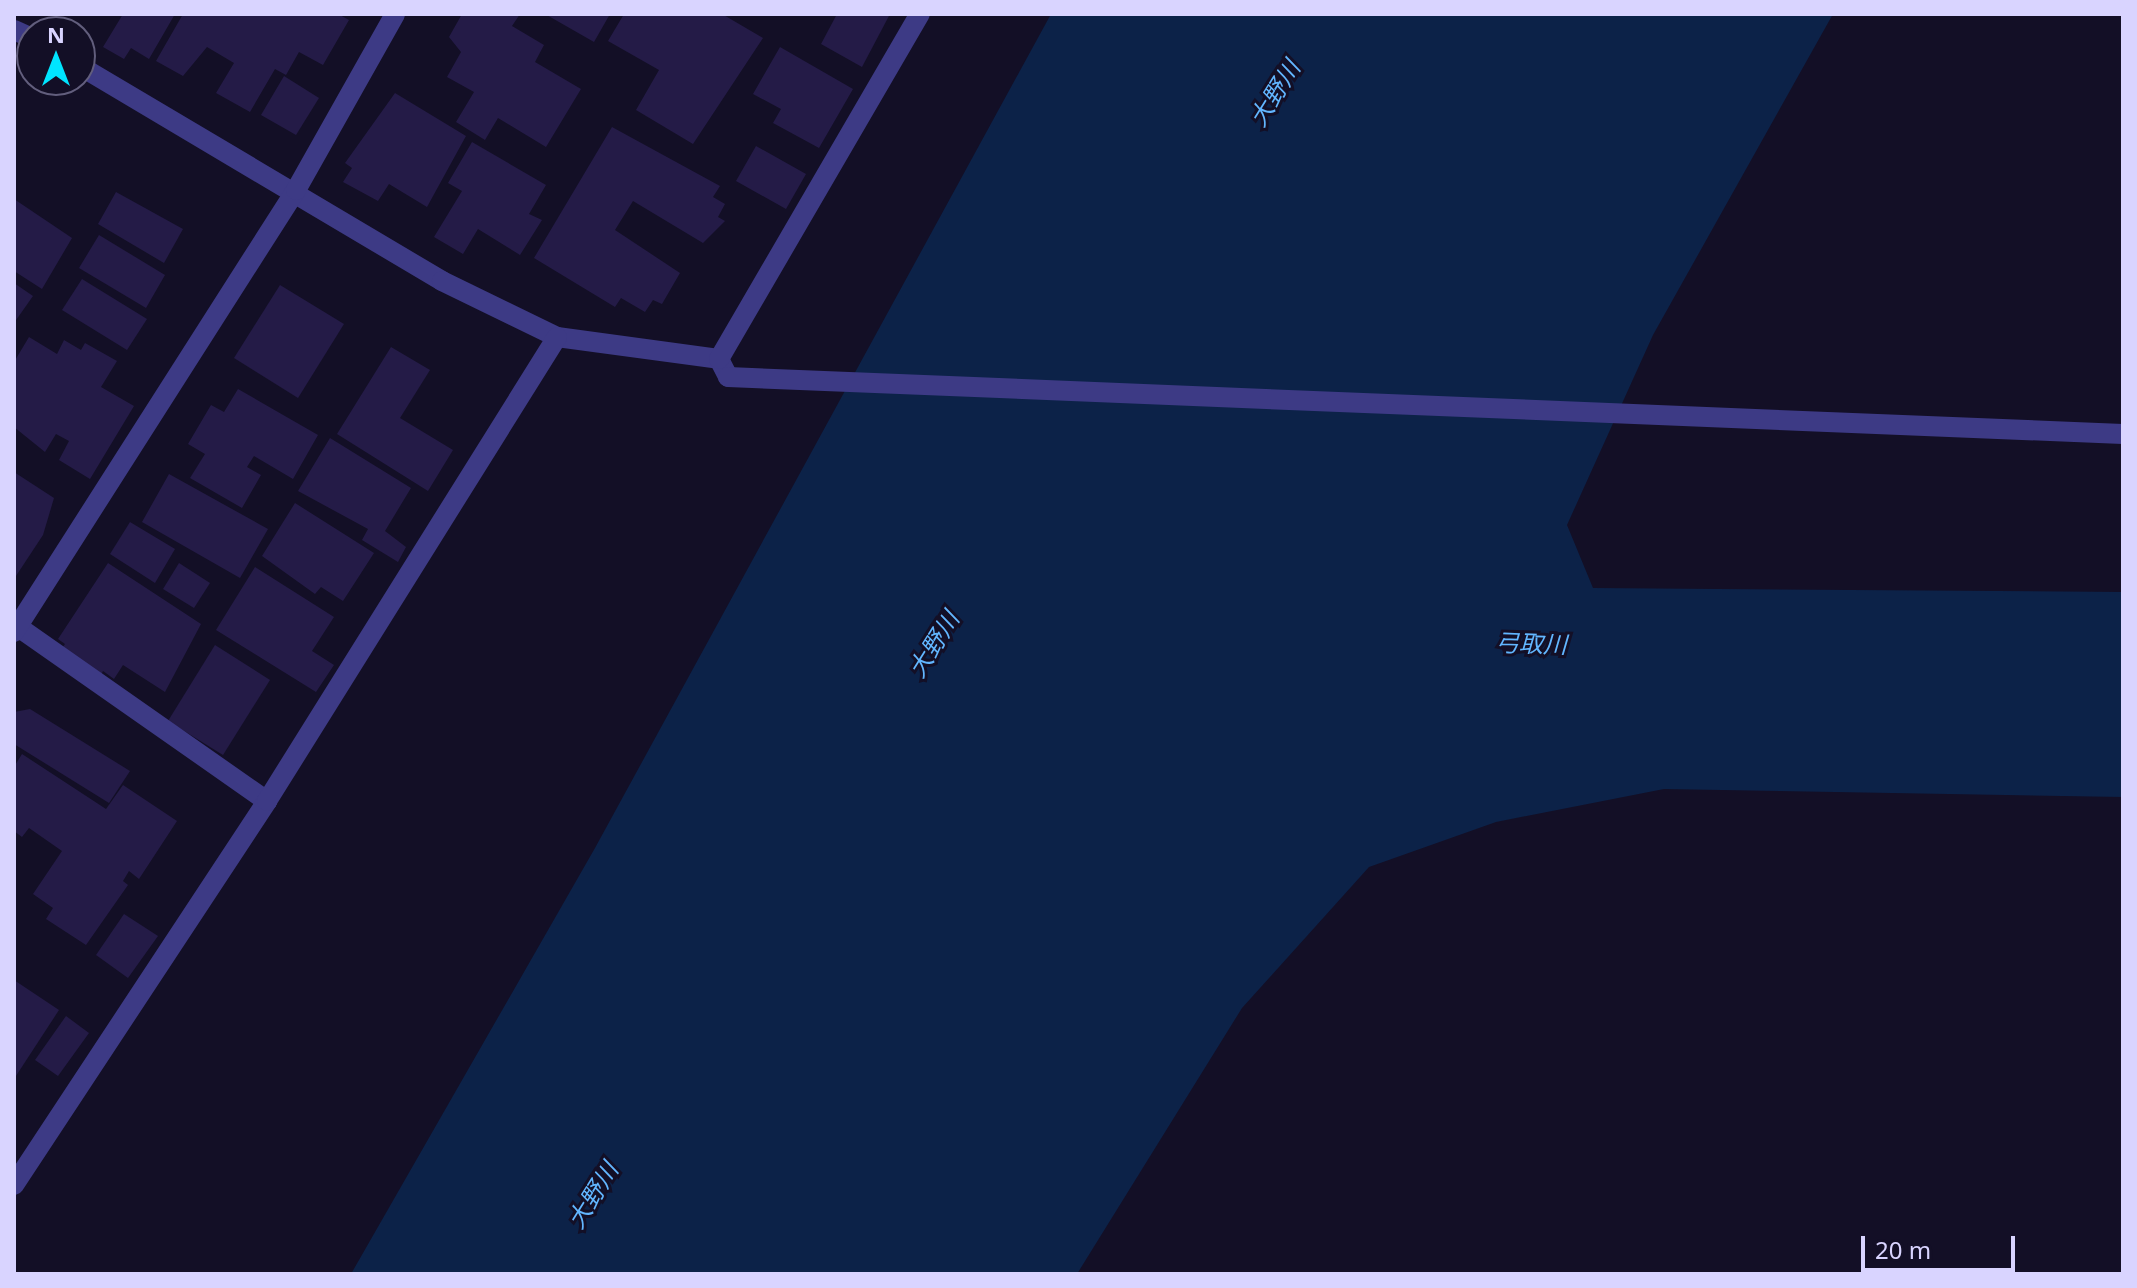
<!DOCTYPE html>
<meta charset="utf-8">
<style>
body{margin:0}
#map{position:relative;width:2137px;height:1288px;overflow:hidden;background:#130f26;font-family:"Noto Sans","Noto Sans JP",sans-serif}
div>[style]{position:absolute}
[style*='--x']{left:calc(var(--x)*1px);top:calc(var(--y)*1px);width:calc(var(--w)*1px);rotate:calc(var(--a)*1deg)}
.water>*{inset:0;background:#0c2248}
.building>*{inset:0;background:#241b47}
.minor>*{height:20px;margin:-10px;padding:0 10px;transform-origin:10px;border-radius:10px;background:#3d3a85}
span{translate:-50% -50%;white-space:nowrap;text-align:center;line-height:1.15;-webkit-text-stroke:6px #130f26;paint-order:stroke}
.water-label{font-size:24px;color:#62b6ff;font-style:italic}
.frame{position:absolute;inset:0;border:16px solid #d9d4ff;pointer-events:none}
.north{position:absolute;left:16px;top:16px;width:80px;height:80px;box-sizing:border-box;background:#130f26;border:2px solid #625e7d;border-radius:50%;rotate:0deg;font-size:22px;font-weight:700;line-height:32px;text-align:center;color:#d9d4ff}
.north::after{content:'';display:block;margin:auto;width:28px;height:36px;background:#00e5ff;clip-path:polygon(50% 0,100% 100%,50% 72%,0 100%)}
.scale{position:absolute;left:1861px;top:1236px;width:154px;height:36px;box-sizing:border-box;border:4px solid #d9d4ff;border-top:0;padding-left:10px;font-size:24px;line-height:28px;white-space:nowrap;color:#d9d4ff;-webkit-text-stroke:6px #130f26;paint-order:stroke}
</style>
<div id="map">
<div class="water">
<i style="clip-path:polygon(1051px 14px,1833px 14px,1653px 335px,1567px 525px,1593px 588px,2123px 592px,2123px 797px,1664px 789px,1496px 822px,1369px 867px,1242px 1008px,1077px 1274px,351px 1274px,595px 848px)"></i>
</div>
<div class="building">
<i style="clip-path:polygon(123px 14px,175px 14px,149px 59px,131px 48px,124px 59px,103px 47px)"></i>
<i style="clip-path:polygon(183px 14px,338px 14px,349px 20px,323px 65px,299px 52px,286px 75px,275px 69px,250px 112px,216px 93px,234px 63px,207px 47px,183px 76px,156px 61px)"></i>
<i style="clip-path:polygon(462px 14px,520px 14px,512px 26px,544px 45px,535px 62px,581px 89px,546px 147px,498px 118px,485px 140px,456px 122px,474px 92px,447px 77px,461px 52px,449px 37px)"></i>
<i style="clip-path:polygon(545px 14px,610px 14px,594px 42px)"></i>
<i style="clip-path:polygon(624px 14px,722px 14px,763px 38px,693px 144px,636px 110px,659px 70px,608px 41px)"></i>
<i style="clip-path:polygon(837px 14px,890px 14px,862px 67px,821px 44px)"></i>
<i style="clip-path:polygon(780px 47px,853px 89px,819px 148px,773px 123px,781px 109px,753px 94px)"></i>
<i style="clip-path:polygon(284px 76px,319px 98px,296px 135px,261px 115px)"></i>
<i style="clip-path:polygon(395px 93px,466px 136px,427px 207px,389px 184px,378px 201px,343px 182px,352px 168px,345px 163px)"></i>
<i style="clip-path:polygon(612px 127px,720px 186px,713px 197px,725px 204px,718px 217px,725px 221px,703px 243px,633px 201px,615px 230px,680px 273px,662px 304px,653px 300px,645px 312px,621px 298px,615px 307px,534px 258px)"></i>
<i style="clip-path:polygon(472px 142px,546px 185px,529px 214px,542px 220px,520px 255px,478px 229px,463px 254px,434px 237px,462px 191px,448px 183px)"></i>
<i style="clip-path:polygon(756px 146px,806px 174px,786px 209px,736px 181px)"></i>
<i style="clip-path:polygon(116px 192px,183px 229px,164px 263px,98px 224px)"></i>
<i style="clip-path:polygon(14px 199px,72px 238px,42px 289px,14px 271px)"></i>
<i style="clip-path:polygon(99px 235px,165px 275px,146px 308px,79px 268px)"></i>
<i style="clip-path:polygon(82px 279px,147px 319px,127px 350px,62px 310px)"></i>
<i style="clip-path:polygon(14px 283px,33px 296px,14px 323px)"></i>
<i style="clip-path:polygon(280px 285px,344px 324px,298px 398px,234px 358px)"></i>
<i style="clip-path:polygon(29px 337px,57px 354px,64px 340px,81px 350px,85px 343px,117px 361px,101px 387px,134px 406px,90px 479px,59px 460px,69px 441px,56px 434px,45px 452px,14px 427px,14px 362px)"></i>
<i style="clip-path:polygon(391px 347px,430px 370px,400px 418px,453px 450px,428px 491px,337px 434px)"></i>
<i style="clip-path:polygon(238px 389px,318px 435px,293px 479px,254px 456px,247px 467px,261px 475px,242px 508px,190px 478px,205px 454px,188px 444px,211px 405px,224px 412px)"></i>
<i style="clip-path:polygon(330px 438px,411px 488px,385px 531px,406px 547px,398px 562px,362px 540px,368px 529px,298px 491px)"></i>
<i style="clip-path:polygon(14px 472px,54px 498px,43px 535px,14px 579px)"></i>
<i style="clip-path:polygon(169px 474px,268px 529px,240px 578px,142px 522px)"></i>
<i style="clip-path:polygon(295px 503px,374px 553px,343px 601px,321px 587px,315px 594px,262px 556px)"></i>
<i style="clip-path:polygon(130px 522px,175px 549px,155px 583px,110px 554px)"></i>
<i style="clip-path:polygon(108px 563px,201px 624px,165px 692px,123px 665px,114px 679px,103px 671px,100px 677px,60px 651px,65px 644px,58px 639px)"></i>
<i style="clip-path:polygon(179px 563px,210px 583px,194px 608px,163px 589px)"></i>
<i style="clip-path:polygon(255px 567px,334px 617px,312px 651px,334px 665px,316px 692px,216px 630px)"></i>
<i style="clip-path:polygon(215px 645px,270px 680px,223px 755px,168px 721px)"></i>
<i style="clip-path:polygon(30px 709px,130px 771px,109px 803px,14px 744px,14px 712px)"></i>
<i style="clip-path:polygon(22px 754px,106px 809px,123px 785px,177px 821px,139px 879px,129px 871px,123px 881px,128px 885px,86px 945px,46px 919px,53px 908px,33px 894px,62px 851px,29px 828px,22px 837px,14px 831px,14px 767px)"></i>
<i style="clip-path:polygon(124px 914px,158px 936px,128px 978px,96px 955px)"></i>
<i style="clip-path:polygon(14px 980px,59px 1010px,14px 1079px)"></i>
<i style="clip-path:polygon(66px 1016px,89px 1033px,58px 1076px,35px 1060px)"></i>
</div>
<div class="minor">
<i style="--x:14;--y:30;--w:20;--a:24"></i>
<i style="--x:80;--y:66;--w:421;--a:30.7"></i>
<i style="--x:442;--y:281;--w:128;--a:26"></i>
<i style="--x:557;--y:337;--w:163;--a:7.7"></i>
<i style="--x:719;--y:359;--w:20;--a:63"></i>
<i style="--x:728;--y:377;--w:1396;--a:2.34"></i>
<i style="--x:719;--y:359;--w:399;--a:-59.8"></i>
<i style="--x:14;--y:624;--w:309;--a:35"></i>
<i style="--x:14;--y:632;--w:524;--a:-57.46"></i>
<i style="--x:296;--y:190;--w:202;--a:-60.6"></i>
<i style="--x:14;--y:1185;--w:460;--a:-56.6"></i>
<i style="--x:267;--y:801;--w:547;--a:-57.99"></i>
</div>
<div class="water-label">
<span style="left:1274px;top:93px;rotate:-58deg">大野川</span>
<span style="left:1531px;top:643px;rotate:2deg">弓取川</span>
<span style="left:933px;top:644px;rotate:-58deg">大野川</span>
<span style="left:592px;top:1195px;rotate:-58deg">大野川</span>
</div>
<div class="frame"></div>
<div class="north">N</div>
<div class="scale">20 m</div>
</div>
